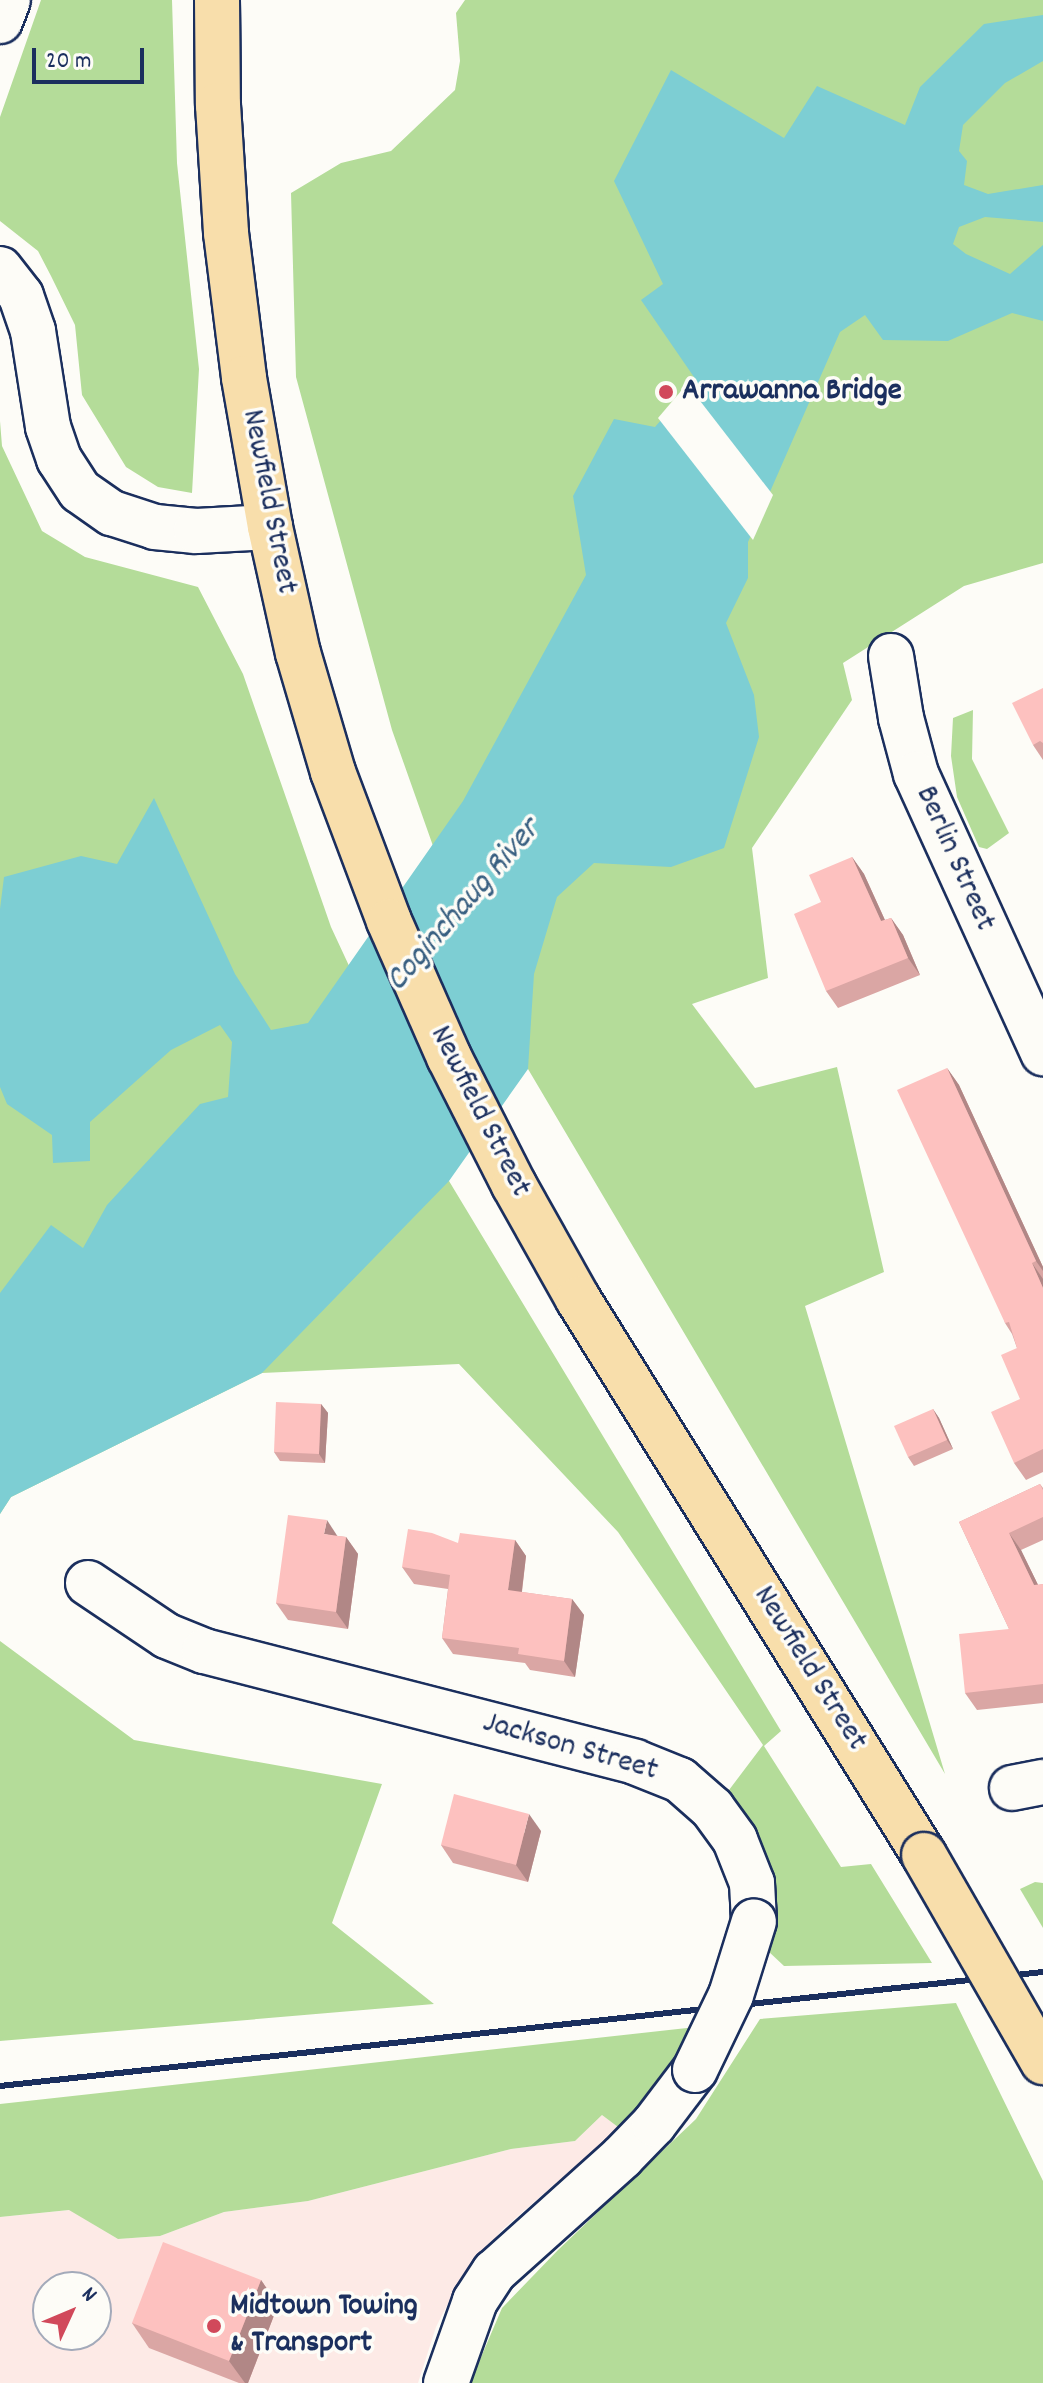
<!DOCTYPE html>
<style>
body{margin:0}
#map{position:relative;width:1043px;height:2383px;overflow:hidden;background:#fdfcf7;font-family:Dekko,sans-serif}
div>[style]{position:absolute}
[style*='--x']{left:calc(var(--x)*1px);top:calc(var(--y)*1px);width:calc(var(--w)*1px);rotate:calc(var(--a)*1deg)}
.built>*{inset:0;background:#fdeae6}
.green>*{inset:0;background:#b4dc99}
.water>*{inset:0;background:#7dced3}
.pier>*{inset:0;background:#fdfcf7}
.roads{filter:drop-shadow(2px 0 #1b2f5e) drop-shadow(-2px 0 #1b2f5e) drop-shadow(0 2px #1b2f5e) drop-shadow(0 -2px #1b2f5e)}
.minor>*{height:44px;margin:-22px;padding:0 22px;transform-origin:22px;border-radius:22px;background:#fdfcf7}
.major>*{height:44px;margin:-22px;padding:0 22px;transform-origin:22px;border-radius:22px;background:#f8deab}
.rail>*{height:6px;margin:-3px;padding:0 3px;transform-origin:3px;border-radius:3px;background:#1b2f5e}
.bridges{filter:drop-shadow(2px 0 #1b2f5e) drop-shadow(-2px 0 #1b2f5e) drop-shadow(0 2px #1b2f5e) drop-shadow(0 -2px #1b2f5e)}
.minor-bridge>*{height:44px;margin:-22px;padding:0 22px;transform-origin:22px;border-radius:22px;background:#fdfcf7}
.major-bridge>*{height:44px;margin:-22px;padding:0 22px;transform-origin:22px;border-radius:22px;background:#f8deab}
.wall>*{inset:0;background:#daa6a4}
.shaded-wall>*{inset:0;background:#b18786}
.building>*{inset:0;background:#fdc1bf}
.dots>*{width:22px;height:22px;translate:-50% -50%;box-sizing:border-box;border:4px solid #fdfcf7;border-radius:50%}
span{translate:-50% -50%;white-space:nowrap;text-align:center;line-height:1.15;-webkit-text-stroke:7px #fdfcf7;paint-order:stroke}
.poi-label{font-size:32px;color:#1b2f5e;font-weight:700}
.left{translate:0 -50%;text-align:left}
.street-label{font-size:32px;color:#1b2f5e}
.water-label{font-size:34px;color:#385f81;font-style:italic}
.north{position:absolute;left:32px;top:2271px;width:80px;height:80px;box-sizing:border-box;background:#fdfcf7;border:2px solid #a3aaba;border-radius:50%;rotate:46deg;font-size:22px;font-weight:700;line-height:32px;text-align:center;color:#1b2f5e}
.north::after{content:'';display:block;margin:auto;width:28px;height:36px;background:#d1495b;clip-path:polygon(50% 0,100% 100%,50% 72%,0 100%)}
.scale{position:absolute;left:32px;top:48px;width:112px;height:36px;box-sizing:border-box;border:4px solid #1b2f5e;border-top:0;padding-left:10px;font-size:24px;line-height:28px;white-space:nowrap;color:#1b2f5e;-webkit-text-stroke:6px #fdfcf7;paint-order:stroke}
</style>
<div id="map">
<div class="built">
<i style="clip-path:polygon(evenodd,602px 2115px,618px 2127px,621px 2135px,579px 2163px,503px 2229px,463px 2274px,436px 2327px,418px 2383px,0 2383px,0 2217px,70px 2210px,118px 2239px,160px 2236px,224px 2212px,308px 2201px,511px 2149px,575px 2141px,602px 2115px,48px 2287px,96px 2287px,96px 2335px,48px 2335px,48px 2287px)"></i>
</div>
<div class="green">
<i style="clip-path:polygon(41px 0,172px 0,177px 163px,199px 369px,192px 493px,158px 487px,126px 467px,82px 395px,75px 325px,51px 276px,38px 251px,0 221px,0 117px)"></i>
<i style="clip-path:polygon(465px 0,1043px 0,1043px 563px,964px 586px,843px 663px,852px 700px,752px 848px,768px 978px,692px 1004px,755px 1088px,837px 1067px,884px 1272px,805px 1306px,945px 1774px,528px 1069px,467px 942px,392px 730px,296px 377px,291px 193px,341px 163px,391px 151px,455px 90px,460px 61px,456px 13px)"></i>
<i style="clip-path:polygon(0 421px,2px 446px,42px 531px,85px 557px,198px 587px,243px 674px,331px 927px,449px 1181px,781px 1731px,764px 1746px,841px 1867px,871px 1864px,932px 1963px,784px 1966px,767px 1950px,764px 1857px,749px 1819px,729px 1790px,763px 1745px,618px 1532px,459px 1364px,262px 1373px,11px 1497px,0 1514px)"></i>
<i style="clip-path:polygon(973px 710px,972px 759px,1009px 833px,987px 849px,979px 847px,957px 797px,951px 756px,953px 718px)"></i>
<i style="clip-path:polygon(0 1641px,134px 1740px,382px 1784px,332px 1923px,434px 2004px,0 2041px)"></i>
<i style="clip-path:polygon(1035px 1882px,1043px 1883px,1043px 1928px,1020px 1889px)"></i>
<i style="clip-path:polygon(956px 2003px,1043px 2181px,1043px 2383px,470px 2383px,502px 2308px,558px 2250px,696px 2119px,760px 2019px)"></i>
<i style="clip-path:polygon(696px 2027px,682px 2053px,650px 2096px,618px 2127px,602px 2115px,575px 2141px,511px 2149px,308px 2201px,224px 2212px,160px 2236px,118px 2239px,69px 2210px,0 2217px,0 2104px)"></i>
</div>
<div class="water">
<i style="clip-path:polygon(1043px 15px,1043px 61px,1005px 83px,963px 125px,959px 151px,967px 161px,964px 185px,988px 194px,1043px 185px,1043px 222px,985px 217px,959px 227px,953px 244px,966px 254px,1010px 274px,1043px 245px,1043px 321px,1012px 313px,948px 341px,883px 340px,865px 315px,840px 332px,748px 542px,748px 578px,726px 623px,754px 695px,759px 737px,724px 848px,671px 867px,594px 863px,557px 897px,534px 974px,528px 1069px,449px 1181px,262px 1373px,11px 1497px,0 1514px,0 1293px,51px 1225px,83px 1248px,107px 1205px,200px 1104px,228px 1097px,232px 1042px,220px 1025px,171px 1050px,90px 1122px,90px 1161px,53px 1163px,52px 1135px,7px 1104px,0 1087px,0 909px,4px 877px,81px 856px,117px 864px,154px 798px,235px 974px,271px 1030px,308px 1023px,463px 801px,586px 575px,573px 496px,614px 419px,655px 427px,696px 380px,641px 300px,663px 284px,614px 181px,671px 70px,784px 138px,817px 86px,905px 125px,920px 87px,984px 24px)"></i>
</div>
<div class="pier">
<i style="clip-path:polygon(687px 384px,773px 495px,753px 540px,658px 418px)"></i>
</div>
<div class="roads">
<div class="minor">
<i style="--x:0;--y:21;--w:22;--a:-69"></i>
<i style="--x:0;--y:269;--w:34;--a:52"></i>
<i style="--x:21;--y:296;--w:37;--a:71"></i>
<i style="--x:33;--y:331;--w:97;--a:81.1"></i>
<i style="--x:48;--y:427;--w:34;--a:71"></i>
<i style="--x:59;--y:459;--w:38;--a:57"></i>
<i style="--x:80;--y:491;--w:39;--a:35"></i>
<i style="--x:112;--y:513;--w:45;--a:18"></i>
<i style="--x:155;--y:527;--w:41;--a:5.6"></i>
<i style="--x:196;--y:531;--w:74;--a:-3.1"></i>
<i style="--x:891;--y:656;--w:63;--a:80.8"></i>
<i style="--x:901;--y:718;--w:58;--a:75"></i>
<i style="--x:916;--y:774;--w:307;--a:65.5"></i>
<i style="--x:88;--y:1583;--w:95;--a:33.9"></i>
<i style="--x:167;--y:1636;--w:40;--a:22"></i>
<i style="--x:204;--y:1651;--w:445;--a:14.4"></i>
<i style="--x:635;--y:1762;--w:48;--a:21.8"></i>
<i style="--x:680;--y:1780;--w:43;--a:41.2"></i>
<i style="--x:712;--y:1808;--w:39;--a:54"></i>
<i style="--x:735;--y:1840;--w:46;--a:68.4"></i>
<i style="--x:752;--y:1883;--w:38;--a:87"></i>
<i style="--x:1012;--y:1788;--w:32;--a:-11"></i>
<i style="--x:446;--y:2383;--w:87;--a:-70.5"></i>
<i style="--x:475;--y:2301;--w:35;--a:-57"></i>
<i style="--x:494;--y:2272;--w:172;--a:-41.9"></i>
<i style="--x:622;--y:2157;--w:46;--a:-45.9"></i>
<i style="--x:654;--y:2124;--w:68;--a:-52.8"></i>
</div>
<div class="major">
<i style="--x:217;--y:0;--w:105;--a:89.5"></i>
<i style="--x:218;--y:105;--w:128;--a:86.4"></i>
<i style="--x:226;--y:233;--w:146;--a:82.9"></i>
<i style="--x:244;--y:378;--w:151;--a:80.1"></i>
<i style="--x:270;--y:527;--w:129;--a:77.5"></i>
<i style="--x:298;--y:653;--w:124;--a:73.6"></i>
<i style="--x:333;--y:772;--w:159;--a:69.4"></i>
<i style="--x:389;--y:921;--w:149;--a:66.2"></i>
<i style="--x:449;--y:1057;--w:144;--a:63.1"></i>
<i style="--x:514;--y:1185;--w:131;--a:60.7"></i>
<i style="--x:578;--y:1299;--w:655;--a:58.11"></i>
</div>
</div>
<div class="rail">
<i style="--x:0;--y:2086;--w:1049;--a:-6.24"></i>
</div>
<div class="bridges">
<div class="minor-bridge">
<i style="--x:695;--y:2070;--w:83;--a:-64.4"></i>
<i style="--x:731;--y:1995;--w:77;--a:-72.7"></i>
</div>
<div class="major-bridge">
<i style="--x:924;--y:1855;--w:239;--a:60.1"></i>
</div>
</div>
<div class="wall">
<i style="clip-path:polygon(1043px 688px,1043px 760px,1033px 745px)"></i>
<i style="clip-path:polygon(852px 857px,864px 874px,885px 920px,891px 918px,903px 935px,920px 975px,838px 1008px,826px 991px,821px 902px)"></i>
<i style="clip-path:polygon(947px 1068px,959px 1085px,1043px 1267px,1043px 1472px,1026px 1480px,1014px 1463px,1020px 1399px,1017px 1348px,1012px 1334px,1005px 1323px)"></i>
<i style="clip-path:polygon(321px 1404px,328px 1413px,325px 1463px,280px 1461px,274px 1452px)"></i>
<i style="clip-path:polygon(933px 1409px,939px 1418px,953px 1449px,914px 1466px,908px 1457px)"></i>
<i style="clip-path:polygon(1040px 1484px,1043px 1488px,1043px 1540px,1021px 1550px,1038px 1585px,1043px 1584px,1043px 1703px,977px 1710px,965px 1693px,1009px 1629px,959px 1522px)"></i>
<i style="clip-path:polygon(338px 1536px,346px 1537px,358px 1554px,348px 1629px,288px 1620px,276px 1603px)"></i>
<i style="clip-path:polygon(515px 1540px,526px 1556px,522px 1592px,572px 1599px,584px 1615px,575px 1677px,530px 1670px,525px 1663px,453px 1654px,442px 1638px,448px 1589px,414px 1584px,402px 1567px)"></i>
<i style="clip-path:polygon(541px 1831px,528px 1882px,453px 1863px,441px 1845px)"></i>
<i style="clip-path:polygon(261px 2280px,278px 2305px,248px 2383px,239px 2383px,149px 2348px,132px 2323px)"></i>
</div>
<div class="shaded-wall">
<i style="clip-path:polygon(852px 857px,864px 874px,893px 938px,881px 921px)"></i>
<i style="clip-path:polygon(891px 918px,903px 935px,920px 975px,908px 958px)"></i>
<i style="clip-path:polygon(947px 1068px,959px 1085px,1043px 1267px,1043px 1271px,1036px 1261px)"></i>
<i style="clip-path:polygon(1032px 1263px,1043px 1279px,1043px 1288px)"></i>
<i style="clip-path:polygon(321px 1404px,328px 1413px,325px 1463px,319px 1454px)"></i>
<i style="clip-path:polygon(933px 1409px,939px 1418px,953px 1449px,947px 1440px)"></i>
<i style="clip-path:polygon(327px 1520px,338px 1537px,324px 1534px)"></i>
<i style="clip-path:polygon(1009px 1533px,1021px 1550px,1043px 1595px,1034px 1585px)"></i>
<i style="clip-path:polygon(346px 1537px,358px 1554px,348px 1629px,336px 1612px)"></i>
<i style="clip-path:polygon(515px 1540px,526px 1556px,520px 1606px,508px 1590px)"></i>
<i style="clip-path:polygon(572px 1599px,584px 1615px,575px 1677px,564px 1661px)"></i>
<i style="clip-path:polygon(529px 1814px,541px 1831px,528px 1882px,516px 1865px)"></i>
<i style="clip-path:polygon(261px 2280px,278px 2305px,248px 2383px,245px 2383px,229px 2361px)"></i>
</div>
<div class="building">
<i style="clip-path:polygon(1043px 688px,1043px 743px,1040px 741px,1033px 745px,1012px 703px)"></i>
<i style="clip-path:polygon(852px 857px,881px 921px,891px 918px,908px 958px,826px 991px,794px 914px,821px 902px,809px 875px)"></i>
<i style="clip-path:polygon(947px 1068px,1036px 1261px,1032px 1263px,1043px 1288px,1043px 1449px,1014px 1463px,991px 1412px,1020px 1399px,1001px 1355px,1017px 1348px,1009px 1322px,1005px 1323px,897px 1090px)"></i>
<i style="clip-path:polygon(276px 1402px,321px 1404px,319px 1454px,274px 1452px)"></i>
<i style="clip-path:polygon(933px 1409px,947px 1440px,908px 1457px,894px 1426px)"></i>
<i style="clip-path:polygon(1040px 1484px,1043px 1490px,1043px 1517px,1009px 1533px,1034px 1585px,1043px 1584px,1043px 1684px,965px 1693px,959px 1634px,1009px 1629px,959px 1522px)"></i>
<i style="clip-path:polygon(288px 1515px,327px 1520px,324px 1534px,346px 1537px,336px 1612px,276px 1603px)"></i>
<i style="clip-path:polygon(408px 1529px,432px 1533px,458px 1543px,460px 1533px,515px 1540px,508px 1590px,572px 1599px,564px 1661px,518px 1654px,519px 1648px,442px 1638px,450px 1575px,402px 1567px)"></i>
<i style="clip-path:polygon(454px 1794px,529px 1814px,516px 1865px,441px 1845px)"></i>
<i style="clip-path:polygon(163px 2242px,261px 2280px,229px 2361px,132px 2323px)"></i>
</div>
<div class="dots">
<i style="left:666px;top:392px;background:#d1495b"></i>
<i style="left:214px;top:2326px;background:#d1495b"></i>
</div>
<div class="poi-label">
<span class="left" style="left:682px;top:392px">Arrawanna Bridge</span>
<span class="left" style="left:230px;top:2326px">Midtown Towing<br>&amp; Transport</span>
</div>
<div class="street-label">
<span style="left:268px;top:502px;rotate:79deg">Newfield Street</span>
<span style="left:954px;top:859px;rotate:66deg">Berlin Street</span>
<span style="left:479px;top:1112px;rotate:63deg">Newfield Street</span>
<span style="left:809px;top:1669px;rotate:58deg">Newfield Street</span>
<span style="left:570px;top:1748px;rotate:16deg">Jackson Street</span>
</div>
<div class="water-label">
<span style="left:464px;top:906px;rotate:-49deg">Coginchaug River</span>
</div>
<div class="north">N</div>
<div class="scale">20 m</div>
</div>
